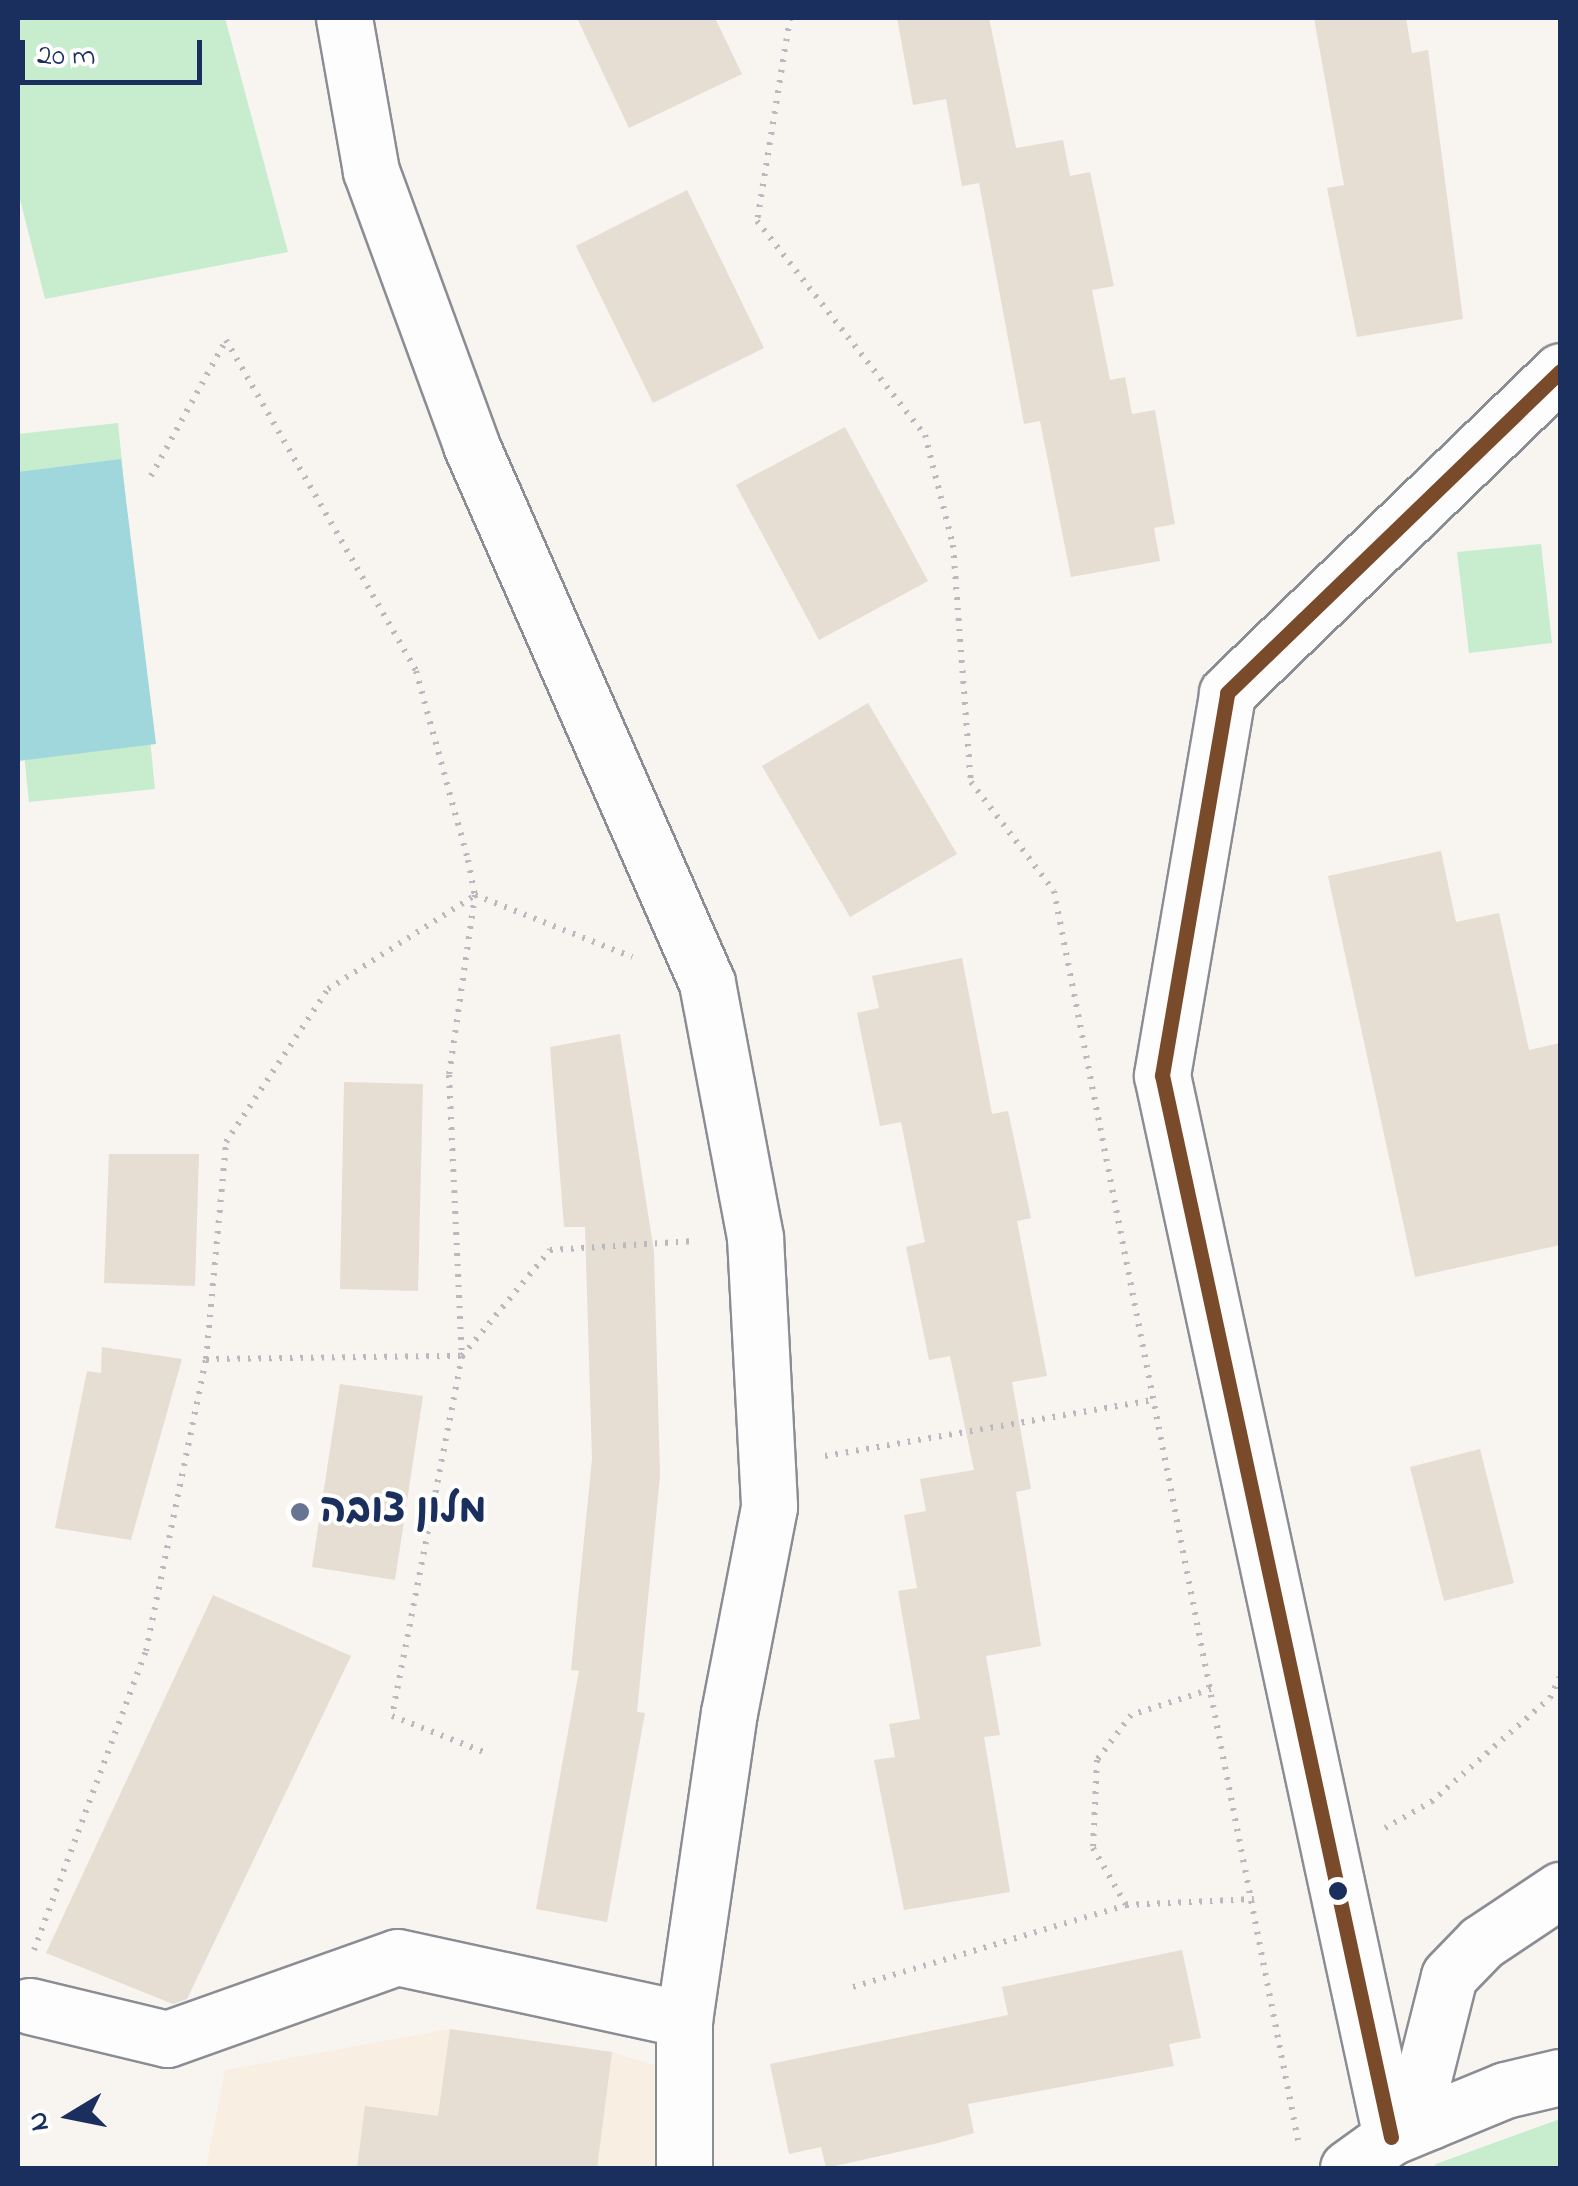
<!DOCTYPE html>
<meta charset="utf-8">
<style>
body{margin:0}
#map{position:relative;width:1578px;height:2186px;overflow:hidden;background:#f8f4f0;font-family:"Indie Flower","Playpen Sans Hebrew",sans-serif}
div>[style]{position:absolute}
[style*='--x']{left:calc(var(--x)*1px);top:calc(var(--y)*1px);width:calc(var(--w)*1px);rotate:calc(var(--a)*1deg)}
.built>*{inset:0;background:#f9eee2}
.green>*{inset:0;background:#c7ecce}
.water>*{inset:0;background:#a0d7dd}
.building>*{inset:0;background:#e6ddd3}
.path>*{height:6px;margin-top:-3px;transform-origin:0;background:repeating-linear-gradient(90deg,#b8babf 0 2.5px,transparent 0 10.5px)}
.roads{filter:drop-shadow(2px 0 #8b8d94) drop-shadow(-2px 0 #8b8d94) drop-shadow(0 2px #8b8d94) drop-shadow(0 -2px #8b8d94)}
.minor>*{height:55px;margin:-27.5px;padding:0 27.5px;transform-origin:27.5px;border-radius:27.5px;background:#fefdfd}
.bus-1>*{height:15px;margin:-7.5px;padding:0 7.5px;transform-origin:7.5px;border-radius:7.5px;background:#7a4b2a}
.dots>*{width:28px;height:28px;translate:-50% -50%;box-sizing:border-box;border:5px solid #fff;border-radius:50%}
span{translate:-50% -50%;white-space:nowrap;text-align:center;line-height:1.15;-webkit-text-stroke:8px #fff;paint-order:stroke}
.poi-label{font-size:40px;color:#1b2f5e;font-weight:700}
.left{translate:0 -50%;text-align:left}
.frame{position:absolute;inset:0;border:20px solid #1b2f5e;pointer-events:none}
.north{position:absolute;left:20px;top:2066px;width:100px;height:100px;-webkit-text-stroke:8px #fff;paint-order:stroke;rotate:260deg;font-size:28px;font-weight:700;line-height:40px;text-align:center;color:#1b2f5e}
.north::after{content:'';display:block;margin:auto;width:35px;height:45px;background:#1b2f5e;clip-path:polygon(50% 0,100% 100%,50% 72%,0 100%)}
.scale{position:absolute;left:20px;top:40px;width:182px;height:45px;box-sizing:border-box;border:5px solid #1b2f5e;border-top:0;padding-left:12px;font-size:30px;line-height:35px;white-space:nowrap;color:#1b2f5e;-webkit-text-stroke:8px #fff;paint-order:stroke}
</style>
<div id="map">
<div class="built">
<i style="clip-path:polygon(449px 2029px,612px 2052px,667px 2069px,679px 2168px,206px 2168px,225px 2070px)"></i>
</div>
<div class="green">
<i style="clip-path:polygon(18px 18px,225px 18px,288px 252px,45px 299px,18px 191px)"></i>
<i style="clip-path:polygon(118px 423px,155px 789px,29px 802px,18px 694px,18px 434px)"></i>
<i style="clip-path:polygon(1541px 544px,1552px 643px,1469px 653px,1457px 552px)"></i>
<i style="clip-path:polygon(1560px 2119px,1560px 2168px,1433px 2168px,1436px 2164px)"></i>
</div>
<div class="water">
<i style="clip-path:polygon(121px 459px,156px 744px,18px 761px,18px 472px)"></i>
</div>
<div class="building">
<i style="clip-path:polygon(577px 18px,715px 18px,742px 74px,629px 128px)"></i>
<i style="clip-path:polygon(897px 18px,989px 18px,1016px 148px,1063px 140px,1070px 176px,1090px 172px,1114px 286px,1092px 290px,1110px 380px,1125px 377px,1132px 414px,1155px 410px,1175px 524px,1154px 528px,1160px 561px,1071px 577px,1040px 421px,1024px 424px,979px 183px,962px 186px,946px 99px,913px 105px)"></i>
<i style="clip-path:polygon(1314px 18px,1406px 18px,1412px 53px,1428px 50px,1463px 319px,1357px 337px,1327px 188px,1344px 185px)"></i>
<i style="clip-path:polygon(687px 190px,764px 348px,653px 403px,576px 246px)"></i>
<i style="clip-path:polygon(845px 427px,928px 581px,819px 640px,736px 485px)"></i>
<i style="clip-path:polygon(868px 703px,957px 854px,850px 917px,762px 766px)"></i>
<i style="clip-path:polygon(1441px 851px,1456px 922px,1499px 913px,1529px 1050px,1560px 1043px,1560px 1245px,1415px 1277px,1328px 876px)"></i>
<i style="clip-path:polygon(962px 958px,992px 1114px,1008px 1111px,1031px 1218px,1017px 1221px,1047px 1376px,1012px 1382px,1031px 1489px,1016px 1492px,1041px 1646px,986px 1656px,1000px 1735px,984px 1737px,1010px 1892px,904px 1910px,874px 1760px,895px 1757px,889px 1724px,920px 1719px,898px 1591px,917px 1588px,904px 1515px,926px 1511px,920px 1479px,974px 1470px,950px 1356px,929px 1360px,906px 1247px,925px 1242px,901px 1122px,880px 1126px,857px 1013px,879px 1008px,872px 976px)"></i>
<i style="clip-path:polygon(620px 1034px,654px 1252px,660px 1476px,637px 1712px,645px 1713px,607px 1922px,536px 1909px,579px 1671px,571px 1670px,592px 1459px,585px 1227px,564px 1227px,550px 1047px)"></i>
<i style="clip-path:polygon(344px 1082px,423px 1084px,418px 1291px,340px 1289px)"></i>
<i style="clip-path:polygon(109px 1154px,199px 1154px,195px 1286px,104px 1283px)"></i>
<i style="clip-path:polygon(102px 1347px,182px 1359px,131px 1540px,55px 1528px,87px 1371px,101px 1373px)"></i>
<i style="clip-path:polygon(340px 1384px,423px 1396px,395px 1580px,312px 1567px)"></i>
<i style="clip-path:polygon(1480px 1449px,1514px 1583px,1444px 1601px,1410px 1467px)"></i>
<i style="clip-path:polygon(213px 1595px,351px 1656px,187px 1999px,173px 2004px,46px 1953px)"></i>
<i style="clip-path:polygon(1182px 1950px,1201px 2038px,1169px 2044px,1174px 2066px,968px 2104px,974px 2133px,938px 2143px,826px 2168px,821px 2147px,789px 2154px,770px 2064px,1008px 2015px,1002px 1987px)"></i>
<i style="clip-path:polygon(450px 2029px,612px 2052px,597px 2168px,357px 2168px,365px 2106px,438px 2116px)"></i>
</div>
<div class="path">
<i style="--x:790;--y:18;--w:206;--a:99.2"></i>
<i style="--x:757;--y:221;--w:272;--a:51.9"></i>
<i style="--x:925;--y:435;--w:114;--a:75.7"></i>
<i style="--x:953;--y:545;--w:238;--a:85.7"></i>
<i style="--x:971;--y:782;--w:137;--a:52.7"></i>
<i style="--x:1054;--y:891;--w:1273;--a:78.95"></i>
<i style="--x:151;--y:476;--w:155;--a:-61.1"></i>
<i style="--x:226;--y:340;--w:382;--a:60.1"></i>
<i style="--x:416;--y:671;--w:196;--a:74.6"></i>
<i style="--x:468;--y:860;--w:36;--a:79"></i>
<i style="--x:475;--y:895;--w:182;--a:98.2"></i>
<i style="--x:449;--y:1075;--w:281;--a:87.4"></i>
<i style="--x:462;--y:1356;--w:367;--a:101"></i>
<i style="--x:392;--y:1716;--w:99;--a:21.4"></i>
<i style="--x:475;--y:895;--w:169;--a:21.5"></i>
<i style="--x:206;--y:1359;--w:256;--a:-0.7"></i>
<i style="--x:462;--y:1356;--w:138;--a:-50.3"></i>
<i style="--x:550;--y:1250;--w:145;--a:-3.6"></i>
<i style="--x:825;--y:1456;--w:334;--a:-9.7"></i>
<i style="--x:1211;--y:1689;--w:84;--a:162"></i>
<i style="--x:1131;--y:1715;--w:56;--a:127.1"></i>
<i style="--x:1097;--y:1760;--w:88;--a:92.6"></i>
<i style="--x:1093;--y:1848;--w:66;--a:59.9"></i>
<i style="--x:1126;--y:1905;--w:128;--a:-2.7"></i>
<i style="--x:1385;--y:1828;--w:53;--a:-29.5"></i>
<i style="--x:1431;--y:1802;--w:158;--a:-41.2"></i>
<i style="--x:1550;--y:1698;--w:23;--a:-65"></i>
<i style="--x:34;--y:1950;--w:319;--a:-69.5"></i>
<i style="--x:146;--y:1651;--w:298;--a:-78.4"></i>
<i style="--x:206;--y:1359;--w:218;--a:-84.7"></i>
<i style="--x:226;--y:1142;--w:184;--a:-56.3"></i>
<i style="--x:328;--y:989;--w:173;--a:-32.5"></i>
<i style="--x:853;--y:1987;--w:285;--a:-16.7"></i>
</div>
<div class="roads">
<div class="minor">
<i style="--x:344;--y:18;--w:155;--a:80"></i>
<i style="--x:371;--y:171;--w:292;--a:69.9"></i>
<i style="--x:471;--y:445;--w:587;--a:66.31"></i>
<i style="--x:707;--y:983;--w:258;--a:79.3"></i>
<i style="--x:755;--y:1237;--w:270;--a:87"></i>
<i style="--x:769;--y:1507;--w:209;--a:101"></i>
<i style="--x:729;--y:1712;--w:310;--a:98.3"></i>
<i style="--x:684;--y:2019;--w:149;--a:90"></i>
<i style="--x:30;--y:2006;--w:141;--a:13.5"></i>
<i style="--x:167;--y:2039;--w:244;--a:-19.6"></i>
<i style="--x:397;--y:1957;--w:294;--a:12.2"></i>
<i style="--x:1430;--y:2121;--w:39;--a:-102"></i>
<i style="--x:1422;--y:2083;--w:110;--a:-75.8"></i>
<i style="--x:1449;--y:1976;--w:47;--a:-45.9"></i>
<i style="--x:1482;--y:1942;--w:94;--a:-33.7"></i>
<i style="--x:1391;--y:2137;--w:1086;--a:-102.17"></i>
<i style="--x:1162;--y:1075;--w:387;--a:-80.3"></i>
<i style="--x:1227;--y:693;--w:463;--a:-44"></i>
<i style="--x:1348;--y:2168;--w:53;--a:-35.8"></i>
<i style="--x:1391;--y:2137;--w:123;--a:-22.4"></i>
<i style="--x:1505;--y:2090;--w:57;--a:-13.3"></i>
</div>
</div>
<div class="bus-1">
<i style="--x:1391;--y:2137;--w:1086;--a:-102.17"></i>
<i style="--x:1162;--y:1075;--w:387;--a:-80.3"></i>
<i style="--x:1227;--y:693;--w:463;--a:-44"></i>
</div>
<div class="dots">
<i style="left:300px;top:1512px;background:#687491"></i>
<i style="left:1338px;top:1891px;background:#1b2f5e"></i>
</div>
<div class="poi-label">
<span class="left" style="left:320px;top:1512px">מלון צובה</span>
</div>
<div class="frame"></div>
<div class="north">N</div>
<div class="scale">20 m</div>
</div>
